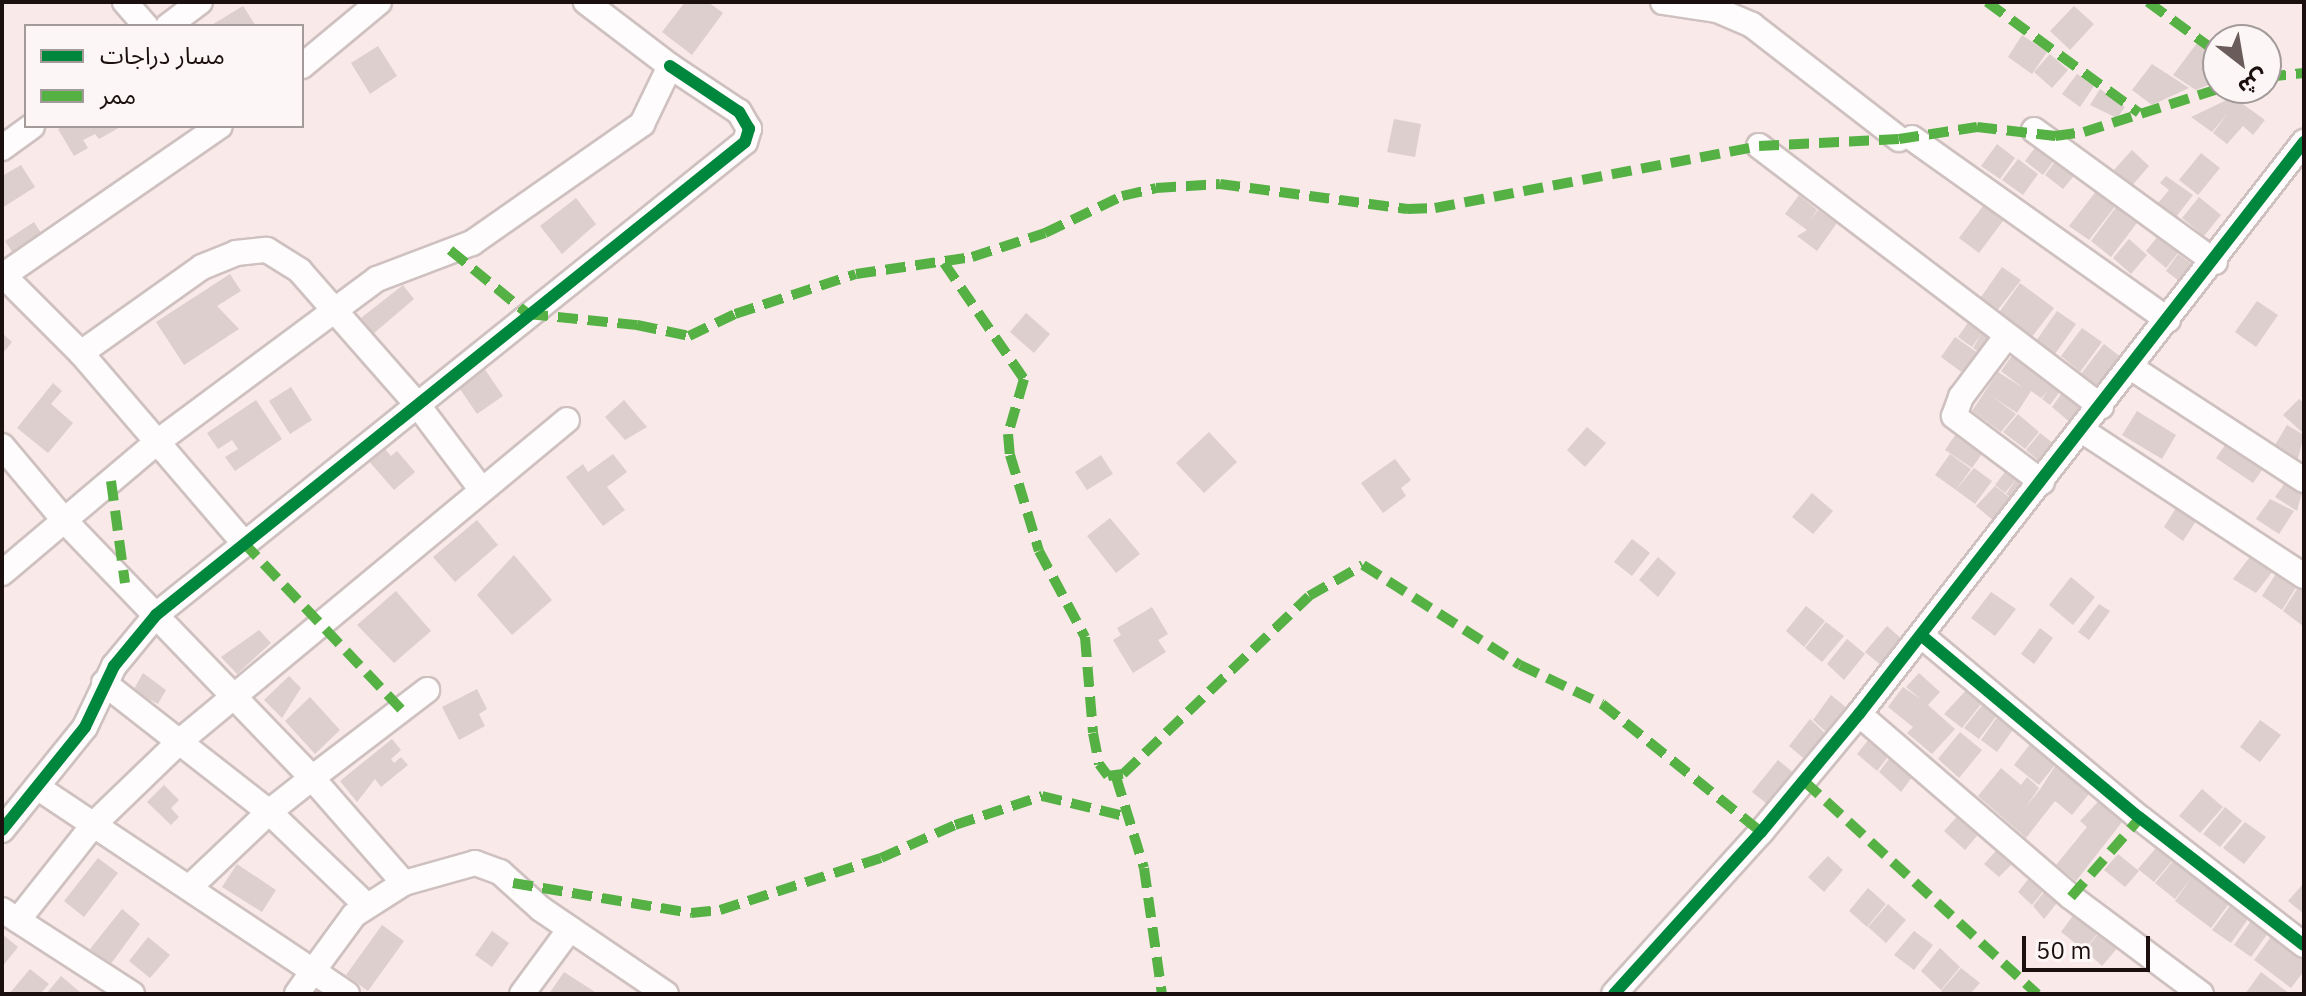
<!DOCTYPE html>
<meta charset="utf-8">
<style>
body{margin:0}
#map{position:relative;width:2306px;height:996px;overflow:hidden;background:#f9e9e8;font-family:"IBM Plex Sans","Noto Sans Arabic",sans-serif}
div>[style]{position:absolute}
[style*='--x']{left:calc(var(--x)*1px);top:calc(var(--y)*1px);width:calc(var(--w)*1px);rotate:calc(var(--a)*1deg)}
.building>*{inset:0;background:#ddcfce}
.roads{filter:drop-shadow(2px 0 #cec1c0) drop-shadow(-2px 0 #cec1c0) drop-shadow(0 2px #cec1c0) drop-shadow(0 -2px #cec1c0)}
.minor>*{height:24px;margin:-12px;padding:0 12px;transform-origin:12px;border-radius:12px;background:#fefcfc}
.quiet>*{height:10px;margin-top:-5px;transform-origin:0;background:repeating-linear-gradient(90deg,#55b144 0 20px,transparent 0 30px)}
.cycleway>*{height:12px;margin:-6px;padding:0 6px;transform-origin:6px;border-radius:6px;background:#00873e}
span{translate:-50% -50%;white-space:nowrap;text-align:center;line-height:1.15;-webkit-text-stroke:6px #fdf6f6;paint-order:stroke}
.frame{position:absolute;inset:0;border:4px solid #1b100f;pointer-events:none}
.legend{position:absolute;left:24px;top:24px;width:280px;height:104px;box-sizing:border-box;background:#fdf6f6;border:2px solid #a39a9a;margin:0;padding:10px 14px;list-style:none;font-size:24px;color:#1b100f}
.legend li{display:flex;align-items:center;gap:16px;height:40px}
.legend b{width:40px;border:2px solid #a39a9a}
.north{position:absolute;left:2202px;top:24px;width:80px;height:80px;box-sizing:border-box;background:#fdf6f6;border:2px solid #a39a9a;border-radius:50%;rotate:149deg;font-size:22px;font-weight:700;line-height:32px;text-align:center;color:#1b100f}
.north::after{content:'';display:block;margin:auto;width:28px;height:36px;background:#695c5b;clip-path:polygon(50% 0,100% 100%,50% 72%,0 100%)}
.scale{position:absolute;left:2022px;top:936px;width:128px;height:36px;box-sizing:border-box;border:4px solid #1b100f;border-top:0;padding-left:10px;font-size:24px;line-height:28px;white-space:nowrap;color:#1b100f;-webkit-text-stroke:6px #fdf6f6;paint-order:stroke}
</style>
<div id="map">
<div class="building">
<i style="clip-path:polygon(685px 2px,708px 2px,723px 13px,692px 55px,662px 32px)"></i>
<i style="clip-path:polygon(243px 6px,256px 26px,210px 26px)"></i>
<i style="clip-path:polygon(2074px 6px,2094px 24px,2070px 50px,2050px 31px)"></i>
<i style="clip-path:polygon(2022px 35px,2047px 52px,2032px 74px,2008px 57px)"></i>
<i style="clip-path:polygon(2197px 43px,2218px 59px,2218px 81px,2196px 90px,2173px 75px)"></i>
<i style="clip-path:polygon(378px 46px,397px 76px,370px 94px,351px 63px)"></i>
<i style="clip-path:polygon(2050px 54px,2068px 70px,2052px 88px,2034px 72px)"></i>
<i style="clip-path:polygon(2152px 64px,2189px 88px,2152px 105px,2132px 90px)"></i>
<i style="clip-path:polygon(2077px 74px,2094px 86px,2080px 107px,2062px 94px)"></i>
<i style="clip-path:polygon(2100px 89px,2125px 107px,2117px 118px,2090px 105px)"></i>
<i style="clip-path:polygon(2233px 97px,2265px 120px,2253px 135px,2243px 126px,2227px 144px,2213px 133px,2228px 113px,2212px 132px,2191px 117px)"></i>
<i style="clip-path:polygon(1394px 119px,1421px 124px,1415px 157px,1387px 152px)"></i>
<i style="clip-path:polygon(64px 126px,122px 126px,99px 139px,95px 134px,83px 140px,88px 148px,74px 156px,58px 129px)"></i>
<i style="clip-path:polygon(2040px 141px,2058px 155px,2043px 175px,2025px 161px)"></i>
<i style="clip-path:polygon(1997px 144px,2015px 158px,2000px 179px,1981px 166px)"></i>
<i style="clip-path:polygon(2132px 150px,2149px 166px,2130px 188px,2112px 172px)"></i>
<i style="clip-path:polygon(2201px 153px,2220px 168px,2198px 195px,2179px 180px)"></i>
<i style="clip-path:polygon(2059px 156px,2078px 171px,2063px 189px,2045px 175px)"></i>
<i style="clip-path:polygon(2018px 159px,2038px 174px,2023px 195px,2002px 180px)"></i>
<i style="clip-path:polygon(21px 165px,35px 187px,2px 208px,2px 176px)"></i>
<i style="clip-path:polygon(2166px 176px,2193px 195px,2176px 217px,2158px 203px,2169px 190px,2160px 183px)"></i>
<i style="clip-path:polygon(2101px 185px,2120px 200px,2089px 240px,2069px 226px)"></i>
<i style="clip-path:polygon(1799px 195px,1817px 210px,1809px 222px,1818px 210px,1837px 223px,1817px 251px,1797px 236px,1807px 230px,1785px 214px)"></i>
<i style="clip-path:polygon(2199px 197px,2221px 215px,2204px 236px,2182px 218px)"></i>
<i style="clip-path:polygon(576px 198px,596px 224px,562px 254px,540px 226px)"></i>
<i style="clip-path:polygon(1989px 198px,2009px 213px,1979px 253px,1959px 238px)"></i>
<i style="clip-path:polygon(2122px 199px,2143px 215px,2111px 257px,2091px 241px)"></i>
<i style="clip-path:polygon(34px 222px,47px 242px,18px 261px,5px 241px)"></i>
<i style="clip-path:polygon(2161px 232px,2181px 249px,2166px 268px,2146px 251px)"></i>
<i style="clip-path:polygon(2129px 239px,2147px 255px,2131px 274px,2113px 258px)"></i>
<i style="clip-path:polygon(2178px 254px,2192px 264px,2179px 281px,2166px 271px)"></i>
<i style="clip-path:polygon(2002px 267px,2021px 280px,1997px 311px,1981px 297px)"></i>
<i style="clip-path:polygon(230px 274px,241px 291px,217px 306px,239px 329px,184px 365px,156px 322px)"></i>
<i style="clip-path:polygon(2020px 283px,2054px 308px,2031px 338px,1998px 314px)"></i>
<i style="clip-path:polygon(403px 285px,414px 299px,373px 334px,361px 318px)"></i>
<i style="clip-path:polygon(2257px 301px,2278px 315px,2256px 347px,2235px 332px)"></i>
<i style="clip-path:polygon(2057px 311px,2076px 324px,2055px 354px,2036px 341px)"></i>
<i style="clip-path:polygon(1026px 313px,1050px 334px,1034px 353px,1010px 332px)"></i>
<i style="clip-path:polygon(1972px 317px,2002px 339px,1987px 358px,1973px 348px,1981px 334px,1972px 347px,1958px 337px)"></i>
<i style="clip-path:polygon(2082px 328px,2102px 342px,2080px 372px,2061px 356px)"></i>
<i style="clip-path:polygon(2px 333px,12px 342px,2px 354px)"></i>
<i style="clip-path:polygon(1955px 337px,1985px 358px,1971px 379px,1941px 357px)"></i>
<i style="clip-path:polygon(2104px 344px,2122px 358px,2099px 388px,2081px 374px)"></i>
<i style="clip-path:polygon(2016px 350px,2064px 386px,2050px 405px,2042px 399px,2048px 391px,2041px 398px,2031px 391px,2017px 413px,1990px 395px,2016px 414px,2001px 432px,1972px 411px,1998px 372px,2023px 388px,2001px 371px)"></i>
<i style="clip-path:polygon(484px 368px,503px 396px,477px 414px,458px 386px)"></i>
<i style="clip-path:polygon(53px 383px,62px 391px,51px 404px,73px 423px,48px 453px,17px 428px)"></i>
<i style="clip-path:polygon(291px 387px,312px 420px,290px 434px,269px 401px)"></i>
<i style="clip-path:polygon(2066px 387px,2087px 404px,2073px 425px,2052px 407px)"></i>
<i style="clip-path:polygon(2299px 399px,2304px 403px,2304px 434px,2283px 415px)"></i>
<i style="clip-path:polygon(256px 400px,282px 439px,235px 471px,225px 457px,238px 449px,232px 440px,218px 449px,207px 433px)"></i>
<i style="clip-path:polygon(624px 400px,647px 427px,625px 440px,605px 417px)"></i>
<i style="clip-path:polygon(2137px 411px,2176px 435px,2162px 459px,2122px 435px)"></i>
<i style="clip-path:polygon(2018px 414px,2039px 432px,2025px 449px,2003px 432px)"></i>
<i style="clip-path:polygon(2287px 425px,2304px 435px,2298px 459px,2275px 445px)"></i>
<i style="clip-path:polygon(1587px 427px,1606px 443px,1585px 467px,1567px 450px)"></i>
<i style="clip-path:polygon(1960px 428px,1986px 448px,1972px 468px,1945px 450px)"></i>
<i style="clip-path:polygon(1209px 432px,1237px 462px,1204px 493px,1176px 463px)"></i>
<i style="clip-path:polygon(2040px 433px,2058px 447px,2044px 465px,2026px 450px)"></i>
<i style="clip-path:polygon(2230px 438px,2267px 463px,2253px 483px,2216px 458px)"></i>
<i style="clip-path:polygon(382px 446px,391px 456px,397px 451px,415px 472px,394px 490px,367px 459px)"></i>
<i style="clip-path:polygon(613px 454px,627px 472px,607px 487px,625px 510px,603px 526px,566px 477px,583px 464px,588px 472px)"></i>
<i style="clip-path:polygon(1950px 454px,1971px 469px,1956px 490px,1935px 475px)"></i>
<i style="clip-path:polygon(1101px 455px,1113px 474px,1087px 490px,1075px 472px)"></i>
<i style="clip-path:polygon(1395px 459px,1411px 480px,1401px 488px,1406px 496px,1383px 513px,1361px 483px)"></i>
<i style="clip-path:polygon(2011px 464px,2033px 484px,2020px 504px,2006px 494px,2018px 477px,2005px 493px,1995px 485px)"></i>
<i style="clip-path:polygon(1974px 468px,1992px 481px,1975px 504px,1956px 490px)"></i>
<i style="clip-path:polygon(2290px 476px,2304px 485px,2297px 511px,2275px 497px)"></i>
<i style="clip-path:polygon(1995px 486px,2019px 505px,2002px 528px,1976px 506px)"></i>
<i style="clip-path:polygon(1812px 493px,1833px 511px,1813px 534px,1792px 517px)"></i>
<i style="clip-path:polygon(2182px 498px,2202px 512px,2183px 541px,2164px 527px)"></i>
<i style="clip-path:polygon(2270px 499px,2294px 511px,2279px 534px,2256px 519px)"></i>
<i style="clip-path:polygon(1110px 518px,1140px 554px,1116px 573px,1087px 536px)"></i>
<i style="clip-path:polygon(477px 520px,498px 545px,455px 582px,433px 557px)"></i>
<i style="clip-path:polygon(1632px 539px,1650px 553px,1632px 576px,1614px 562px)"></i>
<i style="clip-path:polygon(2256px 549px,2279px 563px,2256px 593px,2233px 579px)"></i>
<i style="clip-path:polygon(514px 555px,552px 600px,512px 635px,477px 595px)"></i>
<i style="clip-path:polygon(1658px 557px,1676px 573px,1658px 597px,1639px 580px)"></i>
<i style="clip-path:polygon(2282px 564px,2302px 578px,2282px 610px,2262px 596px)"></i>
<i style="clip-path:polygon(2071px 577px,2095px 597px,2073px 625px,2049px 605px)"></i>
<i style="clip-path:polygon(2304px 578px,2304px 624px,2303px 626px,2283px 611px)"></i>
<i style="clip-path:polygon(396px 591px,431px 631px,394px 663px,357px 625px)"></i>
<i style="clip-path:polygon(1991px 592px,2016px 609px,1995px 636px,1971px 618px)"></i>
<i style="clip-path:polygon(2099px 604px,2110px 611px,2089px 640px,2078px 632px)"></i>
<i style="clip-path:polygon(1806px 606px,1825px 621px,1804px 647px,1786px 631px)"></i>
<i style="clip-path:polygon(1152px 607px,1168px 634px,1158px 640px,1166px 652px,1133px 673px,1113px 640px,1121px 635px,1117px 628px)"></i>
<i style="clip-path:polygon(1826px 622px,1844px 636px,1822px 662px,1805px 648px)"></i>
<i style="clip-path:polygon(1887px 626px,1911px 647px,1889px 672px,1865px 652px)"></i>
<i style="clip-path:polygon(2040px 628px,2053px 638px,2034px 664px,2021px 654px)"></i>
<i style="clip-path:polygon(259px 630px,271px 643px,237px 674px,221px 657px)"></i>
<i style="clip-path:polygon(1847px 639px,1865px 654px,1844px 680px,1827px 664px)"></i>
<i style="clip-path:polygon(143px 673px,166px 690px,158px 704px,133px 691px)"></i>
<i style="clip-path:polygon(1919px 673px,1940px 692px,1928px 705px,1955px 729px,1932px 754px,1907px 733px,1913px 727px,1888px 707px,1903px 687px,1922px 700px,1906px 687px)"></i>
<i style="clip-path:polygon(289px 676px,301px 688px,282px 718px,264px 700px)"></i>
<i style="clip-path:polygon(1970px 686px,1986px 698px,1962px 728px,1944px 714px)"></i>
<i style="clip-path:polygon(477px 689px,487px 709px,479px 714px,485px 726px,459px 740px,442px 707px)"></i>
<i style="clip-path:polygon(1831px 695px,1853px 713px,1833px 738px,1813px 720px)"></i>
<i style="clip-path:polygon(310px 697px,340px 730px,315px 754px,285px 721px)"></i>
<i style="clip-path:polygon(1987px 699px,2001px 710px,1979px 739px,1964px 728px)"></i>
<i style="clip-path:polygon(2002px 710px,2019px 721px,1997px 752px,1981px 740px)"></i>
<i style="clip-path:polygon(1810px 719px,1828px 736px,1808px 762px,1789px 746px)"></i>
<i style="clip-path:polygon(2260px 720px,2281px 735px,2260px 762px,2240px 747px)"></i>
<i style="clip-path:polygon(1960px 732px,1982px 750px,1959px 778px,1938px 759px)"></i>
<i style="clip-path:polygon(1874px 733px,1894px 749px,1877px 771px,1857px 754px)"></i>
<i style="clip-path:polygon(2037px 735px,2097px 784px,2072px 815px,2055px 801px,2026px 838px,1978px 796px,2001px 768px,2021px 785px,2027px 777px,2039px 788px,2025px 808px,2041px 788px,2059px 760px,2039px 785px,2014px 765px)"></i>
<i style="clip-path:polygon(392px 739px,401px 750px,391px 759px,394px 763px,401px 757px,408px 765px,381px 787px,375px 779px,357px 802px,340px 781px)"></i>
<i style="clip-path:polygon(1895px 751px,1918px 769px,1901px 792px,1879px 772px)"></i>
<i style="clip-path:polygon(1778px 760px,1801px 779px,1776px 811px,1752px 792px)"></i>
<i style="clip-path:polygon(164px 785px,179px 800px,171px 808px,179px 817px,171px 825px,147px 802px)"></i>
<i style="clip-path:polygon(2202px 789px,2223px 807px,2200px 833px,2179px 816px)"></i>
<i style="clip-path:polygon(2106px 793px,2129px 813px,2076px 881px,2056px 865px,2087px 827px,2080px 821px)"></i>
<i style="clip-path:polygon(2225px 807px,2242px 821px,2220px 847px,2203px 834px)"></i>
<i style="clip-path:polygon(1961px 812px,1982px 830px,1965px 850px,1944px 831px)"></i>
<i style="clip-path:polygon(2245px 822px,2266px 837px,2244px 864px,2223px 848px)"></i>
<i style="clip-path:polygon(2161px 842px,2177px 855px,2154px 882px,2138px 869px)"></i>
<i style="clip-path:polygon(2002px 844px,2018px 858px,1999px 877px,1984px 864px)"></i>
<i style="clip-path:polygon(2118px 854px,2139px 871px,2125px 887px,2104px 870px)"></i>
<i style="clip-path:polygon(2178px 855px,2214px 882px,2207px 892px,2215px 883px,2234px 897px,2211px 928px,2175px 901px,2192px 877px,2175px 899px,2155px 883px)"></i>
<i style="clip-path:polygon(1828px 856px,1843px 870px,1824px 892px,1808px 877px)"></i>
<i style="clip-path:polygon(98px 858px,118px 873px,84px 917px,64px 901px)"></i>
<i style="clip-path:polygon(237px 864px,276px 890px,262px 912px,222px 887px)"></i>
<i style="clip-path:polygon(2034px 872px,2048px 885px,2032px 905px,2018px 892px)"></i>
<i style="clip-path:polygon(2304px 883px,2304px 914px,2288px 901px)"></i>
<i style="clip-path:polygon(2049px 886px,2061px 898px,2044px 919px,2033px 906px)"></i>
<i style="clip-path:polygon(1868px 888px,1886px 904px,1867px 927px,1849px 911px)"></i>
<i style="clip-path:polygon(2235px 899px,2253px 912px,2231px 943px,2212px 930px)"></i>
<i style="clip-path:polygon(1888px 904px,1906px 920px,1886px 943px,1868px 927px)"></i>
<i style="clip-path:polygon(122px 909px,140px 924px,110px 965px,90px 949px)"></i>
<i style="clip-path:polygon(2077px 910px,2101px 929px,2084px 950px,2061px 932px)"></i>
<i style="clip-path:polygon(2256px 914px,2273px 926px,2251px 957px,2234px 945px)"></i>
<i style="clip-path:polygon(382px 925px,404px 941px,368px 991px,346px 975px)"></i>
<i style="clip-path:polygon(2102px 929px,2120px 945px,2102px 966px,2085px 950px)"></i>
<i style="clip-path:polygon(2276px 930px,2304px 949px,2304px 971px,2291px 988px,2254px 960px)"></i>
<i style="clip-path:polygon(492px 931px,509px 943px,492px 967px,475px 955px)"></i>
<i style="clip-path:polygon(1914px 931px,1933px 945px,1914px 970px,1894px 955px)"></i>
<i style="clip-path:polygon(2px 934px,18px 947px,2px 967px)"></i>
<i style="clip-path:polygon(148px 937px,170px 955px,150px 978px,129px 961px)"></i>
<i style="clip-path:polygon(1940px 948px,1960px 967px,1941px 990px,1921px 971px)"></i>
<i style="clip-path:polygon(1961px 968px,1980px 983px,1970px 994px,1945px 994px,1941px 991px)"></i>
<i style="clip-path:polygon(30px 969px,49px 984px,40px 994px,9px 994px)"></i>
<i style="clip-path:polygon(564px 972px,595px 992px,594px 994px,549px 994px)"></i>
<i style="clip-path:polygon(2261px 972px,2290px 994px,2245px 994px)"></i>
<i style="clip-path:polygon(61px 976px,80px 992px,78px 994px,46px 994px)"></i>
</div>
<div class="roads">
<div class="minor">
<i style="--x:125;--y:2;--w:32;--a:49"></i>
<i style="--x:1663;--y:2;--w:55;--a:8.4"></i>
<i style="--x:1717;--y:10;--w:38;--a:23"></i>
<i style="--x:1752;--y:25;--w:186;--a:37.8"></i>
<i style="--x:168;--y:26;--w:40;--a:-37"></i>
<i style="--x:302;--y:66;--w:100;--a:-39.7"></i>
<i style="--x:2034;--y:130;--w:224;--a:36.1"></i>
<i style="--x:1912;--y:138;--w:314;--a:35.4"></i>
<i style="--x:1759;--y:146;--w:430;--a:37.3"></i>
<i style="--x:2;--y:148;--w:37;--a:-36"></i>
<i style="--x:2;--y:274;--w:112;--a:45"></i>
<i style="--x:81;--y:353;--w:249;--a:49.4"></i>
<i style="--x:4;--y:275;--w:262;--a:-34.6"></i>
<i style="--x:2006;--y:337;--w:75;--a:126.9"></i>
<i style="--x:1961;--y:397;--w:20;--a:110"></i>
<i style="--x:1954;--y:416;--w:110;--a:36.9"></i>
<i style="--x:81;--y:353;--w:148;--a:-35.4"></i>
<i style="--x:202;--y:267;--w:37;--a:-22"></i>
<i style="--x:236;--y:253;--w:31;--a:-6"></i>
<i style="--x:267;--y:250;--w:39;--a:32"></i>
<i style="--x:300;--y:271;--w:177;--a:48.7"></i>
<i style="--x:417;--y:404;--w:106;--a:53"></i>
<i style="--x:2132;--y:368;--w:205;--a:33.1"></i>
<i style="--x:2083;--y:431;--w:264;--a:33.3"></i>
<i style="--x:2;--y:446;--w:97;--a:50"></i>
<i style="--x:64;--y:520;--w:358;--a:46.1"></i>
<i style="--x:312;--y:778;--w:145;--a:-37.4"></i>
<i style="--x:2;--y:573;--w:202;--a:-40.2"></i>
<i style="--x:156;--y:443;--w:275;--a:-36.6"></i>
<i style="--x:377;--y:279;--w:102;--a:-20.8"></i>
<i style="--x:472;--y:243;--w:208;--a:-35"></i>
<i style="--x:642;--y:124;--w:64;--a:-64.2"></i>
<i style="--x:670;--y:66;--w:106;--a:-142.7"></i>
<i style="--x:1922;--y:636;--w:284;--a:39.9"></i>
<i style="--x:2140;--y:818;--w:207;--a:37.8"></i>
<i style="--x:104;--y:683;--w:209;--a:38"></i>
<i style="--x:269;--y:812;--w:109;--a:136.5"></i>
<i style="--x:1859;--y:714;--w:280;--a:40.8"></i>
<i style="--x:2071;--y:897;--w:162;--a:36.7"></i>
<i style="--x:37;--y:787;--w:332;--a:33.7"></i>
<i style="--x:313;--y:971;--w:28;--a:125"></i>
<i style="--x:2;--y:830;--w:132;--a:-51.1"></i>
<i style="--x:85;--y:727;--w:68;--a:-64.6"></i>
<i style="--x:114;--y:666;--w:66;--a:-50.5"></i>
<i style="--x:156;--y:615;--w:755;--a:-38.77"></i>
<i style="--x:745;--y:142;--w:14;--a:-73"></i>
<i style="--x:749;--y:129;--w:20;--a:-120"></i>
<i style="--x:739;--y:112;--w:83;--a:-146.3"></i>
<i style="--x:365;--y:904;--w:133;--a:-136.2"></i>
<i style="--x:269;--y:812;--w:55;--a:-38.3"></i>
<i style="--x:312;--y:778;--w:140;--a:48.8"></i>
<i style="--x:2;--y:910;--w:155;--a:32.9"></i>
<i style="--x:18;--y:920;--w:122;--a:-51.6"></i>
<i style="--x:94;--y:824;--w:118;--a:-44"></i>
<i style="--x:179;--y:742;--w:504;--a:-39.69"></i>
<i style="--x:347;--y:994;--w:41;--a:-145.9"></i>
<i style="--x:313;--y:971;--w:69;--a:-53.8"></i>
<i style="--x:354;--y:915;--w:59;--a:-32.6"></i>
<i style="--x:404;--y:883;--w:74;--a:-15.7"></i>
<i style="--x:475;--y:863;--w:27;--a:20"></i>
<i style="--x:500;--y:872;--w:55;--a:42.1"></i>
<i style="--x:541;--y:909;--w:151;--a:34.2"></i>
<i style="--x:522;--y:994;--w:81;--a:-53.6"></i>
<i style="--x:1614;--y:994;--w:219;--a:-47.8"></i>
<i style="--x:1761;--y:832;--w:153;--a:-50.3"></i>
<i style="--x:1859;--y:714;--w:725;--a:-52.12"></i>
</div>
</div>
<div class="quiet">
<i style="--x:1987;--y:2;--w:188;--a:36.1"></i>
<i style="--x:2148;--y:2;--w:87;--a:36.1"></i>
<i style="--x:2266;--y:77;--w:38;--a:-6"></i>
<i style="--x:450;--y:250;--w:101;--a:39.4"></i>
<i style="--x:528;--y:314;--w:110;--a:5.8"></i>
<i style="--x:637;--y:325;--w:53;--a:11.9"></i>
<i style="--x:689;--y:336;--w:51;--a:-25.6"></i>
<i style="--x:735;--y:314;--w:127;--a:-18.3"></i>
<i style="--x:856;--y:274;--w:117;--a:-8.3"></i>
<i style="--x:972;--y:257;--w:77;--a:-18.2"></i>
<i style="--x:1045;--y:233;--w:85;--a:-25.7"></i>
<i style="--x:1122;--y:196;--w:35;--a:-13"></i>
<i style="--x:1156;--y:188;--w:64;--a:-3.6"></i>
<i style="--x:1220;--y:184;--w:189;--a:7.6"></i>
<i style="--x:1407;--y:209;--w:28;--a:-2"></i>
<i style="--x:1435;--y:208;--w:330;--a:-10.8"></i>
<i style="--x:1759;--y:146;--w:140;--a:-2.9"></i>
<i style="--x:1899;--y:139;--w:79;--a:-8.7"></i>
<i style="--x:1977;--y:127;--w:79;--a:6.6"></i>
<i style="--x:2055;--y:136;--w:29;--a:-8"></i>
<i style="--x:2084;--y:132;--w:144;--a:-17.8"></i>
<i style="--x:944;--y:263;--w:141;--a:55.4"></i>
<i style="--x:1024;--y:379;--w:57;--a:106.2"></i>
<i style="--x:1008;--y:434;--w:21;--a:85"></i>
<i style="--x:1010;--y:455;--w:100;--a:73.2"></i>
<i style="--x:1039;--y:551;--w:98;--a:61.9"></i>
<i style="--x:1085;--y:637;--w:96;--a:85.2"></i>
<i style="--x:1093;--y:733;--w:32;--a:79"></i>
<i style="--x:1099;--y:764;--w:15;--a:53"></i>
<i style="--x:1108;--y:776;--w:15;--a:-8"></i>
<i style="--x:1123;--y:774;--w:257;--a:-43.7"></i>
<i style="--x:1309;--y:596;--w:62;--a:-29.9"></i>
<i style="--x:1363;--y:565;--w:186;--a:32.5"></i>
<i style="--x:1520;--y:665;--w:91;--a:25.4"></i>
<i style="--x:1602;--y:704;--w:204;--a:38.8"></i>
<i style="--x:111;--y:481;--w:103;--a:82.2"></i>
<i style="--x:243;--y:542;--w:230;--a:46.6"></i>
<i style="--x:1116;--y:777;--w:95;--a:72.9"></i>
<i style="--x:1144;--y:868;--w:127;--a:81.9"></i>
<i style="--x:1804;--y:781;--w:316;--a:42.4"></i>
<i style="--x:513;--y:883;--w:181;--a:9.6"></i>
<i style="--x:691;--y:913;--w:29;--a:-6"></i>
<i style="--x:720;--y:910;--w:169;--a:-17.9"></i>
<i style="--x:881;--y:858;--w:81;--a:-24"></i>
<i style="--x:955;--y:825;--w:92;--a:-18.4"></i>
<i style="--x:1042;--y:796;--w:89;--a:13.7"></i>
<i style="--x:2071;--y:897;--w:105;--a:-48.9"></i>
</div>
<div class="cycleway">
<i style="--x:1922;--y:636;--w:284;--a:39.9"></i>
<i style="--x:2140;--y:818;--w:207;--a:37.8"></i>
<i style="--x:2;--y:830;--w:132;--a:-51.1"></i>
<i style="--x:85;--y:727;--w:68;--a:-64.6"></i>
<i style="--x:114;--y:666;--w:66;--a:-50.5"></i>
<i style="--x:156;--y:615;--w:755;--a:-38.77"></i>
<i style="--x:745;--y:142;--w:14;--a:-73"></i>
<i style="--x:749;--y:129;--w:20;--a:-120"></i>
<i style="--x:739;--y:112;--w:83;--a:-146.3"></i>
<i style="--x:1614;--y:994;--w:219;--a:-47.8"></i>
<i style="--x:1761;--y:832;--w:153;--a:-50.3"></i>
<i style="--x:1859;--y:714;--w:725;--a:-52.12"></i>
</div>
<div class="frame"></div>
<ul class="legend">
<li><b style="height:10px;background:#00873e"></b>مسار دراجات</li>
<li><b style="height:10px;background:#55b144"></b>ممر</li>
</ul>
<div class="north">ش</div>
<div class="scale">50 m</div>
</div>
